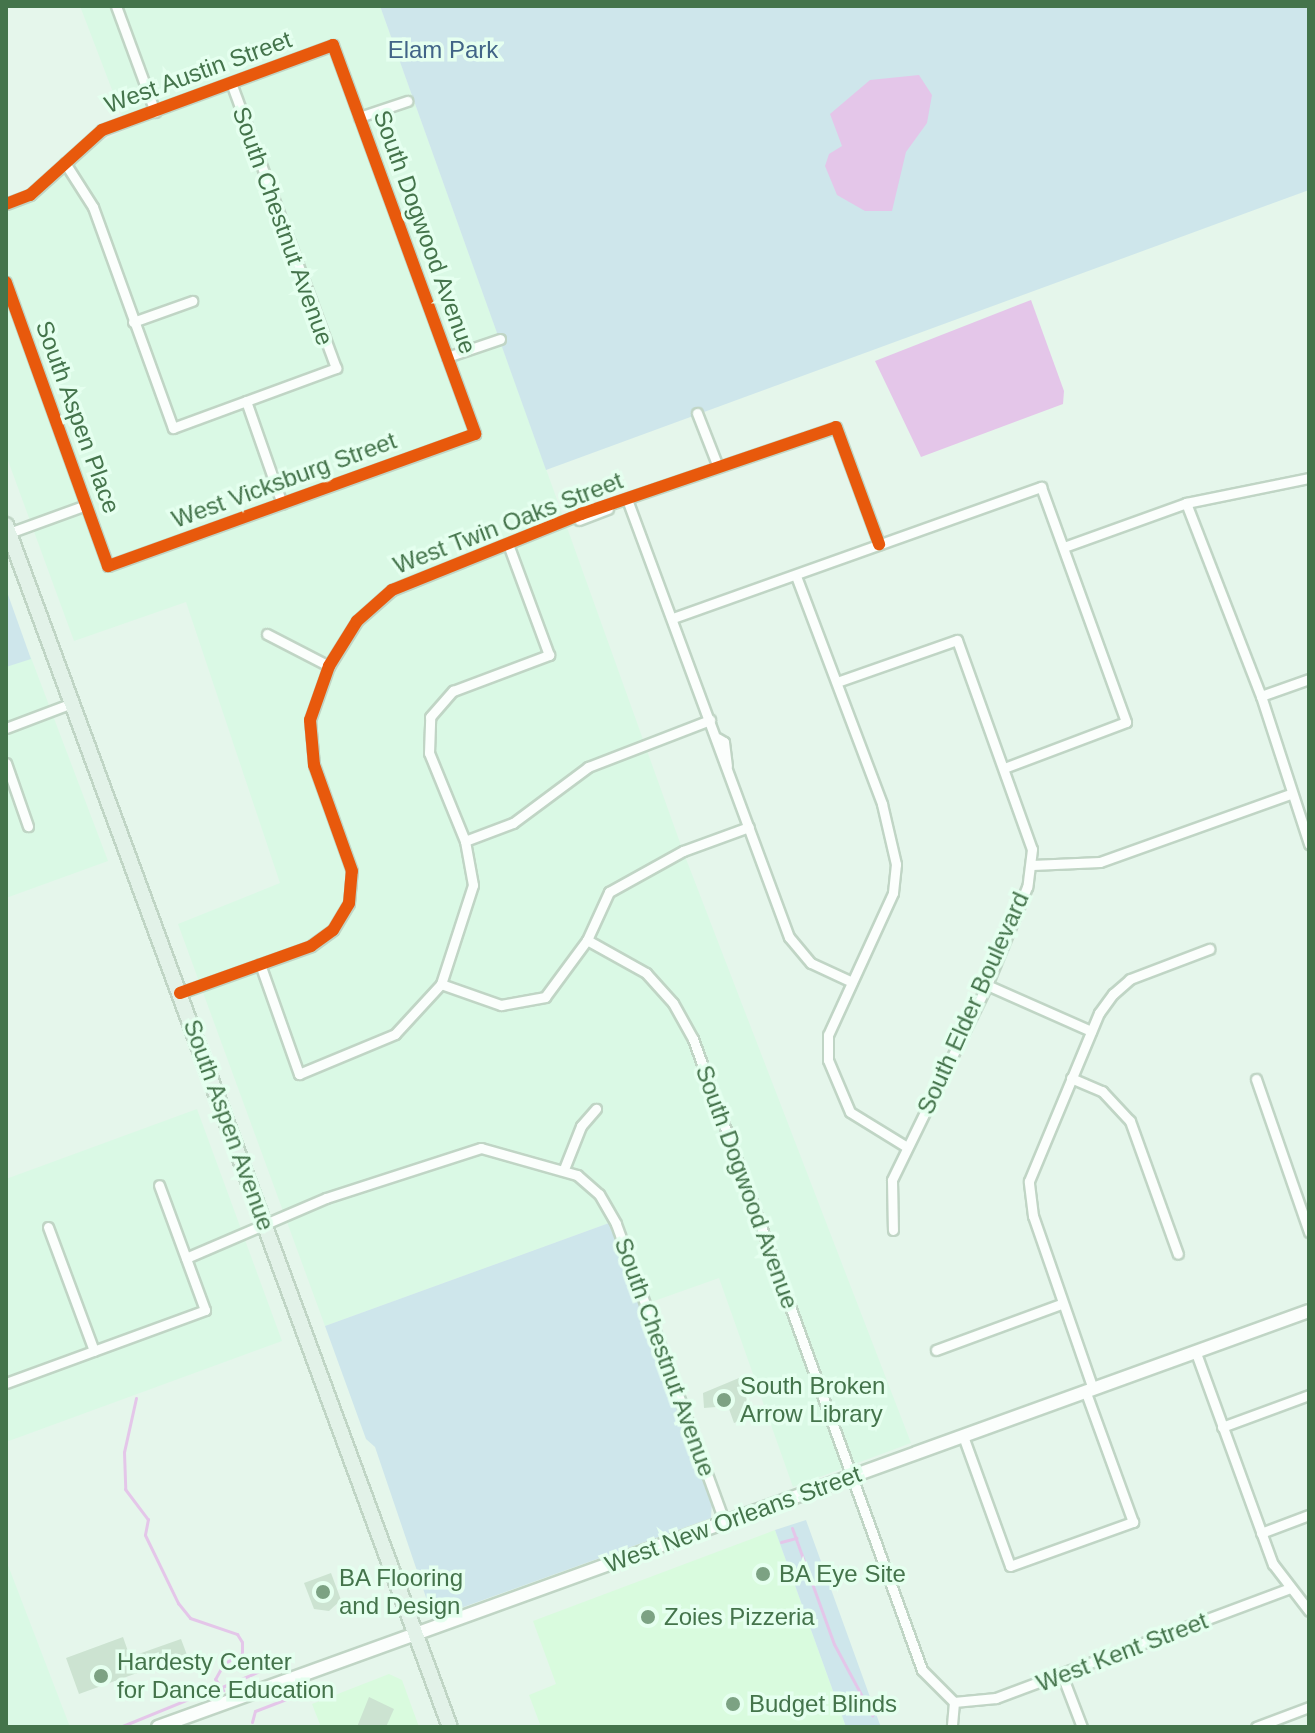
<!DOCTYPE html>
<style>
body{margin:0}
#map{position:relative;width:1315px;height:1733px;overflow:hidden;background:#e5f6eb;font-family:Helvetica,sans-serif}
div>[style]{position:absolute}
[style*='--x']{left:calc(var(--x)*1px);top:calc(var(--y)*1px);width:calc(var(--w)*1px);rotate:calc(var(--a)*1deg)}
.residential>*{inset:0;background:#daf9e5}
.commercial>*{inset:0;background:#d9fbde}
.green>*{inset:0;background:#cee6eb}
.water>*{inset:0;background:#e4c6e9}
.stream>*{height:3px;margin:-1.5px;padding:0 1.5px;transform-origin:1.5px;border-radius:1.5px;background:#e4c6e9}
.building>*{inset:0;background:#cce3d1}
.roads{filter:drop-shadow(2px 0 #c0d5c5) drop-shadow(-2px 0 #c0d5c5) drop-shadow(0 2px #c0d5c5) drop-shadow(0 -2px #c0d5c5)}
.street>*{height:9px;margin:-4.5px;padding:0 4.5px;transform-origin:4.5px;border-radius:4.5px;background:#fbfefc}
.secondary>*{height:12px;margin:-6px;padding:0 6px;transform-origin:6px;border-radius:6px;background:#fbfefc}
.primary>*{height:14px;margin:-7px;padding:0 7px;transform-origin:7px;border-radius:7px;background:#e2f2e8}
.cycleway>*{height:12px;margin:-6px;padding:0 6px;transform-origin:6px;border-radius:6px;background:#e8590c}
.dots>*{width:22px;height:22px;translate:-50% -50%;box-sizing:border-box;border:4px solid #e5ffef;border-radius:50%}
span{translate:-50% -50%;white-space:nowrap;text-align:center;line-height:1.15;-webkit-text-stroke:7px #e5ffef;paint-order:stroke}
.park-label{font-size:24px;color:#416487}
.street-label{font-size:24px;color:#44744b}
.poi-label{font-size:24px;color:#44744b}
.left{translate:0 -50%;text-align:left}
.frame{position:absolute;inset:0;border:8px solid #44744b;pointer-events:none}
</style>
<div id="map">
<div class="residential">
<i style="clip-path:polygon(80px 6px,380px 6px,683px 851px,911px 1443px,793px 1487px,719px 1278px,640px 1306px,609px 1223px,325px 1326px,178px 924px,280px 883px,186px 602px,74px 641px,6px 455px,6px 211px,30px 202px,98px 143px,127px 129px)"></i>
<i style="clip-path:polygon(30px 655px,108px 861px,6px 898px,6px 664px)"></i>
<i style="clip-path:polygon(197px 1109px,282px 1341px,6px 1442px,6px 1179px)"></i>
<i style="clip-path:polygon(6px 1560px,70px 1727px,6px 1727px)"></i>
</div>
<div class="commercial">
<i style="clip-path:polygon(775px 1530px,846px 1727px,541px 1727px,529px 1695px,556px 1684px,533px 1621px)"></i>
<i style="clip-path:polygon(389px 1674px,402px 1680px,419px 1727px,321px 1727px,312px 1704px)"></i>
</div>
<div class="green">
<i style="clip-path:polygon(380px 6px,1309px 6px,1309px 190px,546px 470px)"></i>
<i style="clip-path:polygon(6px 589px,31px 659px,6px 667px)"></i>
<i style="clip-path:polygon(609px 1223px,712px 1501px,711px 1518px,433px 1618px,375px 1447px,366px 1439px,325px 1326px)"></i>
<i style="clip-path:polygon(806px 1520px,879px 1722px,881px 1727px,846px 1727px,775px 1530px)"></i>
</div>
<div class="water">
<i style="clip-path:polygon(919px 75px,932px 95px,927px 123px,906px 152px,892px 211px,865px 211px,837px 195px,825px 166px,829px 154px,842px 146px,830px 114px,870px 80px)"></i>
<i style="clip-path:polygon(1031px 300px,1064px 391px,1063px 404px,921px 457px,875px 361px)"></i>
</div>
<div class="stream">
<i style="--x:136;--y:1398;--w:55;--a:102.5"></i>
<i style="--x:124;--y:1452;--w:37;--a:88"></i>
<i style="--x:125;--y:1489;--w:38;--a:53"></i>
<i style="--x:148;--y:1519;--w:16;--a:101"></i>
<i style="--x:145;--y:1535;--w:76;--a:64.1"></i>
<i style="--x:178;--y:1603;--w:19;--a:51"></i>
<i style="--x:190;--y:1618;--w:50;--a:18.8"></i>
<i style="--x:237;--y:1634;--w:9;--a:58"></i>
<i style="--x:242;--y:1642;--w:12;--a:90"></i>
<i style="--x:242;--y:1654;--w:20;--a:153"></i>
<i style="--x:224;--y:1663;--w:18;--a:119"></i>
<i style="--x:215;--y:1679;--w:14;--a:54"></i>
<i style="--x:792;--y:1528;--w:123;--a:70.1"></i>
<i style="--x:834;--y:1644;--w:81;--a:61.8"></i>
<i style="--x:781;--y:1542;--w:16;--a:-15"></i>
<i style="--x:222;--y:1687;--w:72;--a:-23"></i>
<i style="--x:843;--y:1711;--w:23;--a:-20"></i>
<i style="--x:252;--y:1722;--w:11;--a:-75"></i>
<i style="--x:255;--y:1711;--w:64;--a:-21"></i>
<i style="--x:120;--y:1727;--w:79;--a:-22.3"></i>
</div>
<div class="building">
<i style="clip-path:polygon(739px 1378px,748px 1403px,739px 1421px,734px 1423px,728px 1406px,704px 1408px,703px 1393px)"></i>
<i style="clip-path:polygon(331px 1573px,341px 1600px,329px 1611px,314px 1609px,304px 1583px)"></i>
<i style="clip-path:polygon(123px 1637px,130px 1657px,181px 1639px,187px 1655px,79px 1694px,66px 1658px)"></i>
<i style="clip-path:polygon(369px 1697px,394px 1709px,386px 1727px,357px 1727px)"></i>
</div>
<div class="roads">
<div class="street">
<i style="--x:116;--y:6;--w:113;--a:69.8"></i>
<i style="--x:359;--y:117;--w:51;--a:-18.4"></i>
<i style="--x:65;--y:163;--w:52;--a:57.5"></i>
<i style="--x:93;--y:207;--w:235;--a:70.1"></i>
<i style="--x:173;--y:428;--w:174;--a:-20.2"></i>
<i style="--x:336;--y:368;--w:304;--a:-110.2"></i>
<i style="--x:6;--y:204;--w:26;--a:-21"></i>
<i style="--x:30;--y:195;--w:97;--a:-42.1"></i>
<i style="--x:102;--y:130;--w:246;--a:-20.2"></i>
<i style="--x:333;--y:45;--w:414;--a:69.9"></i>
<i style="--x:475;--y:434;--w:390;--a:160.2"></i>
<i style="--x:108;--y:566;--w:302;--a:-109.8"></i>
<i style="--x:133;--y:322;--w:63;--a:-19.6"></i>
<i style="--x:447;--y:357;--w:56;--a:-18.8"></i>
<i style="--x:246;--y:401;--w:109;--a:70.7"></i>
<i style="--x:697;--y:413;--w:58;--a:68.7"></i>
<i style="--x:628;--y:502;--w:464;--a:69.7"></i>
<i style="--x:789;--y:937;--w:34;--a:50"></i>
<i style="--x:811;--y:963;--w:45;--a:24.9"></i>
<i style="--x:1186;--y:503;--w:207;--a:68.8"></i>
<i style="--x:1261;--y:696;--w:156;--a:72"></i>
<i style="--x:579;--y:520;--w:31;--a:-21"></i>
<i style="--x:9;--y:533;--w:82;--a:-20"></i>
<i style="--x:1064;--y:547;--w:130;--a:-19.8"></i>
<i style="--x:1186;--y:503;--w:126;--a:-11.5"></i>
<i style="--x:796;--y:576;--w:244;--a:69.3"></i>
<i style="--x:882;--y:804;--w:62;--a:76.9"></i>
<i style="--x:896;--y:864;--w:29;--a:96"></i>
<i style="--x:893;--y:893;--w:156;--a:114.6"></i>
<i style="--x:828;--y:1035;--w:25;--a:90"></i>
<i style="--x:828;--y:1060;--w:56;--a:67.1"></i>
<i style="--x:850;--y:1112;--w:67;--a:31.6"></i>
<i style="--x:673;--y:618;--w:391;--a:-19.6"></i>
<i style="--x:1041;--y:487;--w:250;--a:70.1"></i>
<i style="--x:1126;--y:722;--w:127;--a:159.3"></i>
<i style="--x:267;--y:634;--w:70;--a:27.3"></i>
<i style="--x:837;--y:682;--w:127;--a:-19.3"></i>
<i style="--x:957;--y:640;--w:222;--a:70.3"></i>
<i style="--x:1032;--y:849;--w:38;--a:97"></i>
<i style="--x:1027;--y:887;--w:106;--a:112.2"></i>
<i style="--x:987;--y:985;--w:217;--a:116"></i>
<i style="--x:892;--y:1180;--w:50;--a:88.9"></i>
<i style="--x:1261;--y:696;--w:51;--a:-19.5"></i>
<i style="--x:6;--y:728;--w:71;--a:-20.7"></i>
<i style="--x:717;--y:738;--w:8;--a:30"></i>
<i style="--x:724;--y:742;--w:24;--a:83"></i>
<i style="--x:6;--y:763;--w:67;--a:70.8"></i>
<i style="--x:465;--y:841;--w:51;--a:-20.6"></i>
<i style="--x:513;--y:823;--w:94;--a:-36.7"></i>
<i style="--x:588;--y:767;--w:131;--a:-21.1"></i>
<i style="--x:1032;--y:865;--w:68;--a:-2.5"></i>
<i style="--x:1100;--y:862;--w:202;--a:-19.7"></i>
<i style="--x:587;--y:940;--w:68;--a:29.2"></i>
<i style="--x:646;--y:973;--w:40;--a:48"></i>
<i style="--x:673;--y:1003;--w:41;--a:60.9"></i>
<i style="--x:693;--y:1039;--w:671;--a:70.05"></i>
<i style="--x:922;--y:1670;--w:45;--a:45"></i>
<i style="--x:954;--y:1702;--w:25;--a:95"></i>
<i style="--x:260;--y:964;--w:117;--a:70.5"></i>
<i style="--x:299;--y:1074;--w:104;--a:-22.6"></i>
<i style="--x:395;--y:1034;--w:68;--a:-47.4"></i>
<i style="--x:441;--y:984;--w:104;--a:-72.1"></i>
<i style="--x:473;--y:885;--w:45;--a:-100.3"></i>
<i style="--x:465;--y:841;--w:95;--a:-112.2"></i>
<i style="--x:429;--y:753;--w:36;--a:-88"></i>
<i style="--x:430;--y:717;--w:35;--a:-49"></i>
<i style="--x:453;--y:691;--w:103;--a:-20.6"></i>
<i style="--x:549;--y:655;--w:115;--a:-110.3"></i>
<i style="--x:441;--y:984;--w:64;--a:19.3"></i>
<i style="--x:501;--y:1005;--w:45;--a:-10.3"></i>
<i style="--x:545;--y:997;--w:71;--a:-53.6"></i>
<i style="--x:587;--y:940;--w:53;--a:-65.4"></i>
<i style="--x:609;--y:892;--w:85;--a:-29"></i>
<i style="--x:683;--y:851;--w:70;--a:-20"></i>
<i style="--x:987;--y:985;--w:114;--a:23.9"></i>
<i style="--x:180;--y:993;--w:139;--a:-19.7"></i>
<i style="--x:311;--y:946;--w:27;--a:-36"></i>
<i style="--x:333;--y:930;--w:31;--a:-59"></i>
<i style="--x:349;--y:903;--w:32;--a:-85"></i>
<i style="--x:352;--y:871;--w:113;--a:-109.7"></i>
<i style="--x:314;--y:765;--w:45;--a:-95.1"></i>
<i style="--x:310;--y:720;--w:57;--a:-70.6"></i>
<i style="--x:329;--y:666;--w:53;--a:-58.1"></i>
<i style="--x:357;--y:621;--w:47;--a:-41.5"></i>
<i style="--x:392;--y:590;--w:204;--a:-21.9"></i>
<i style="--x:581;--y:514;--w:269;--a:-18.8"></i>
<i style="--x:836;--y:427;--w:125;--a:69.8"></i>
<i style="--x:1071;--y:1078;--w:34;--a:23"></i>
<i style="--x:1102;--y:1091;--w:41;--a:47"></i>
<i style="--x:1130;--y:1121;--w:141;--a:70.2"></i>
<i style="--x:1256;--y:1079;--w:162;--a:70.9"></i>
<i style="--x:564;--y:1169;--w:46;--a:-68.4"></i>
<i style="--x:581;--y:1126;--w:23;--a:-49"></i>
<i style="--x:48;--y:1227;--w:132;--a:69.6"></i>
<i style="--x:186;--y:1258;--w:152;--a:-23.2"></i>
<i style="--x:326;--y:1198;--w:163;--a:-17.9"></i>
<i style="--x:481;--y:1148;--w:100;--a:15.7"></i>
<i style="--x:577;--y:1175;--w:29;--a:41"></i>
<i style="--x:599;--y:1194;--w:34;--a:60"></i>
<i style="--x:616;--y:1224;--w:318;--a:70"></i>
<i style="--x:936;--y:1350;--w:133;--a:-20.2"></i>
<i style="--x:1196;--y:1353;--w:225;--a:70"></i>
<i style="--x:1273;--y:1564;--w:59;--a:52.5"></i>
<i style="--x:6;--y:1383;--w:212;--a:-20.1"></i>
<i style="--x:205;--y:1310;--w:133;--a:-110.2"></i>
<i style="--x:1093;--y:1389;--w:183;--a:-109.1"></i>
<i style="--x:1033;--y:1216;--w:35;--a:-97"></i>
<i style="--x:1029;--y:1181;--w:182;--a:-67.4"></i>
<i style="--x:1099;--y:1013;--w:24;--a:-54"></i>
<i style="--x:1113;--y:994;--w:23;--a:-41"></i>
<i style="--x:1130;--y:979;--w:85;--a:-20.8"></i>
<i style="--x:1222;--y:1427;--w:93;--a:-20.2"></i>
<i style="--x:963;--y:1436;--w:138;--a:70.1"></i>
<i style="--x:1010;--y:1566;--w:131;--a:-19.7"></i>
<i style="--x:1133;--y:1522;--w:137;--a:-110"></i>
<i style="--x:1261;--y:1533;--w:51;--a:-20.6"></i>
<i style="--x:1062;--y:1675;--w:56;--a:69"></i>
<i style="--x:954;--y:1702;--w:42;--a:-5.4"></i>
<i style="--x:996;--y:1698;--w:311;--a:-20.5"></i>
<i style="--x:1256;--y:1727;--w:57;--a:-20.7"></i>
</div>
<div class="secondary">
<i style="--x:158;--y:1727;--w:1224;--a:-19.87"></i>
</div>
<div class="primary">
<i style="--x:6;--y:525;--w:1281;--a:69.73"></i>
</div>
</div>
<div class="cycleway">
<i style="--x:6;--y:204;--w:26;--a:-21"></i>
<i style="--x:30;--y:195;--w:97;--a:-42.1"></i>
<i style="--x:102;--y:130;--w:246;--a:-20.2"></i>
<i style="--x:333;--y:45;--w:414;--a:69.9"></i>
<i style="--x:475;--y:434;--w:390;--a:160.2"></i>
<i style="--x:108;--y:566;--w:302;--a:-109.8"></i>
<i style="--x:180;--y:993;--w:139;--a:-19.7"></i>
<i style="--x:311;--y:946;--w:27;--a:-36"></i>
<i style="--x:333;--y:930;--w:31;--a:-59"></i>
<i style="--x:349;--y:903;--w:32;--a:-85"></i>
<i style="--x:352;--y:871;--w:113;--a:-109.7"></i>
<i style="--x:314;--y:765;--w:45;--a:-95.1"></i>
<i style="--x:310;--y:720;--w:57;--a:-70.6"></i>
<i style="--x:329;--y:666;--w:53;--a:-58.1"></i>
<i style="--x:357;--y:621;--w:47;--a:-41.5"></i>
<i style="--x:392;--y:590;--w:204;--a:-21.9"></i>
<i style="--x:581;--y:514;--w:269;--a:-18.8"></i>
<i style="--x:836;--y:427;--w:125;--a:69.8"></i>
</div>
<div class="dots">
<i style="left:724px;top:1400px;background:#7ca283"></i>
<i style="left:763px;top:1574px;background:#7ca283"></i>
<i style="left:323px;top:1592px;background:#7ca283"></i>
<i style="left:648px;top:1617px;background:#7ca283"></i>
<i style="left:101px;top:1676px;background:#7ca283"></i>
<i style="left:733px;top:1704px;background:#7ca283"></i>
</div>
<div class="park-label">
<span style="left:443px;top:50px">Elam Park</span>
</div>
<div class="street-label">
<span style="left:198px;top:72px;rotate:-20deg">West Austin Street</span>
<span style="left:283px;top:226px;rotate:70deg">South Chestnut Avenue</span>
<span style="left:425px;top:232px;rotate:70deg">South Dogwood Avenue</span>
<span style="left:78px;top:417px;rotate:70deg">South Aspen Place</span>
<span style="left:284px;top:480px;rotate:-20deg">West Vicksburg Street</span>
<span style="left:508px;top:523px;rotate:-21deg">West Twin Oaks Street</span>
<span style="left:973px;top:1003px;rotate:-66deg">South Elder Boulevard</span>
<span style="left:229px;top:1125px;rotate:70deg">South Aspen Avenue</span>
<span style="left:747px;top:1187px;rotate:70deg">South Dogwood Avenue</span>
<span style="left:665px;top:1357px;rotate:70deg">South Chestnut Avenue</span>
<span style="left:733px;top:1519px;rotate:-20deg">West New Orleans Street</span>
<span style="left:1122px;top:1652px;rotate:-21deg">West Kent Street</span>
</div>
<div class="poi-label">
<span class="left" style="left:740px;top:1400px">South Broken<br>Arrow Library</span>
<span class="left" style="left:779px;top:1574px">BA Eye Site</span>
<span class="left" style="left:339px;top:1592px">BA Flooring<br>and Design</span>
<span class="left" style="left:664px;top:1617px">Zoies Pizzeria</span>
<span class="left" style="left:117px;top:1676px">Hardesty Center<br>for Dance Education</span>
<span class="left" style="left:749px;top:1704px">Budget Blinds</span>
</div>
<div class="frame"></div>
</div>
